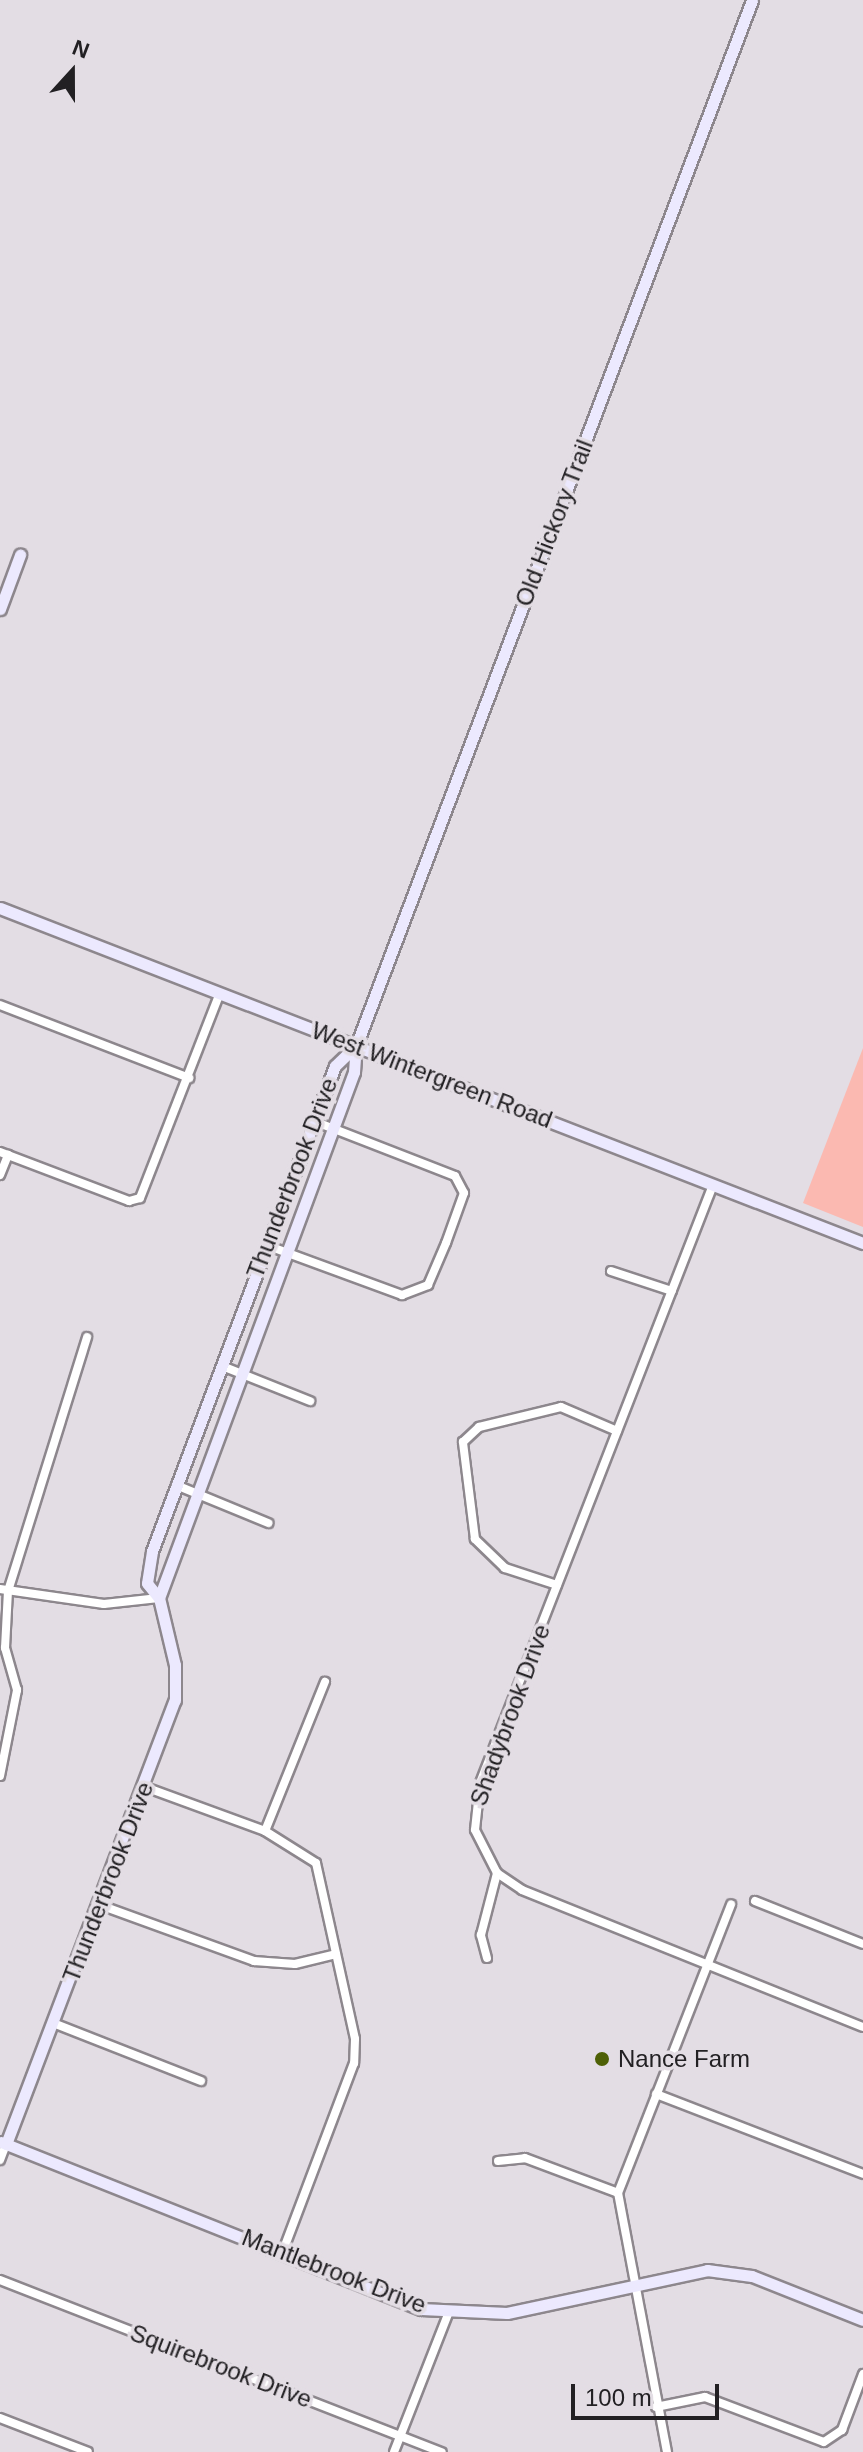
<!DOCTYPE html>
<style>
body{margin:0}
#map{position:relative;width:863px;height:2452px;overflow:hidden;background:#e3dde4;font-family:Arial,sans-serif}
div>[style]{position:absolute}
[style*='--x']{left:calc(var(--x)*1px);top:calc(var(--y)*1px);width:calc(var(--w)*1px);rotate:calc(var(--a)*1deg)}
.green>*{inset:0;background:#fbb9b1}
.roads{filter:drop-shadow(2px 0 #8d878d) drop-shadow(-2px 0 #8d878d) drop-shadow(0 2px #8d878d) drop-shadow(0 -2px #8d878d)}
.street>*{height:8px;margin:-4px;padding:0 4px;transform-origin:4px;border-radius:4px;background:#fff}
.secondary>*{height:11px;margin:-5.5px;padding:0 5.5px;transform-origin:5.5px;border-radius:5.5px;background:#ece9fe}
.dots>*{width:22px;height:22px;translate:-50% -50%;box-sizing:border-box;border:4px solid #e3dde4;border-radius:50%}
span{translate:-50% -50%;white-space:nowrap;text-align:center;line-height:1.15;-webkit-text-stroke:7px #e3dde4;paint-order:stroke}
.street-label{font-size:24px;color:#222023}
.poi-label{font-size:24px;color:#222023}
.left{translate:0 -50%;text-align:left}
.north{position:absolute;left:32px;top:32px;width:80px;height:80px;-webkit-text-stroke:6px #e3dde4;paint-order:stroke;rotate:21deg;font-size:22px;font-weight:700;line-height:32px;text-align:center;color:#222023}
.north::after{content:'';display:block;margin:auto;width:28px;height:36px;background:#222023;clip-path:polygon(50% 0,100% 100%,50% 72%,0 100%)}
.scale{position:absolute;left:571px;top:2384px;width:148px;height:36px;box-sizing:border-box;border:4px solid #222023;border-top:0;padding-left:10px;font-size:24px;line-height:28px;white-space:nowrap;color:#222023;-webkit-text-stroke:6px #e3dde4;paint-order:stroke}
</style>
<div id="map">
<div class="green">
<i style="clip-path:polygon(863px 1048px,863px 1227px,803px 1203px)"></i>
</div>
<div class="roads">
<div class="street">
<i style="--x:0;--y:1005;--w:203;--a:21.1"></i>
<i style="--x:0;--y:1152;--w:138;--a:20.8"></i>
<i style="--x:129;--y:1201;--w:11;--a:-15"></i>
<i style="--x:140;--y:1198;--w:220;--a:-68.7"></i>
<i style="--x:0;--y:1175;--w:22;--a:-68"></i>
<i style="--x:713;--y:1185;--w:642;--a:111.29"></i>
<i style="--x:480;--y:1783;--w:47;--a:96.1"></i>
<i style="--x:475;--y:1830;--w:48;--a:62.9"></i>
<i style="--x:497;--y:1873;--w:30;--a:34"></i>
<i style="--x:522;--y:1890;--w:367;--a:21.9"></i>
<i style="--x:266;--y:1245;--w:145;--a:20.2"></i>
<i style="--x:402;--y:1295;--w:28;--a:-21"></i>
<i style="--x:428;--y:1285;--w:46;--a:-66.8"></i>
<i style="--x:446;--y:1243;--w:53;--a:-70.2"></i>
<i style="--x:464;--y:1193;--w:19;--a:-118"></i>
<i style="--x:455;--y:1176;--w:151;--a:-158.7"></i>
<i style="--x:611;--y:1271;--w:64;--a:18.2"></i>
<i style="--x:222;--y:1366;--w:95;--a:21.7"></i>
<i style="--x:176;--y:1485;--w:100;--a:22.4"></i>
<i style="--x:557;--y:1585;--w:55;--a:-161.9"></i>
<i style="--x:505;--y:1568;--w:42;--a:-136"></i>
<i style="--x:475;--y:1539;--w:98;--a:-97.1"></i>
<i style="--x:463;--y:1442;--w:22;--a:-43"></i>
<i style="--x:479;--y:1427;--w:84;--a:-13.7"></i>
<i style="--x:561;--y:1407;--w:61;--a:23.2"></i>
<i style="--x:0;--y:1589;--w:105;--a:8.2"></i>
<i style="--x:104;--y:1604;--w:55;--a:-6.2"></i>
<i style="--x:0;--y:1776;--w:88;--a:-78.8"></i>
<i style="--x:17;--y:1690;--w:44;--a:-105.9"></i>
<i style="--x:5;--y:1648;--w:57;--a:-87"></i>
<i style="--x:8;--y:1591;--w:266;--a:-72.7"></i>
<i style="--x:145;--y:1787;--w:128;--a:20.1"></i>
<i style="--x:265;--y:1831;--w:60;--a:32.1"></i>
<i style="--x:316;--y:1863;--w:180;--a:77.5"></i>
<i style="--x:355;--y:2039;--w:24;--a:92"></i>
<i style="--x:354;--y:2063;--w:201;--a:110.7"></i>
<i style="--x:265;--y:1831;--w:161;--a:-68.1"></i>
<i style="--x:755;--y:1901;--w:116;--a:21.7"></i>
<i style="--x:100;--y:1905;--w:164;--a:20"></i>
<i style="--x:254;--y:1961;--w:41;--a:4.2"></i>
<i style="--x:295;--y:1964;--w:42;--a:-13.7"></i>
<i style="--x:487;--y:1958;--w:24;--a:-105"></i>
<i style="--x:481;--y:1935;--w:64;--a:-75.5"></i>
<i style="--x:53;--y:2023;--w:159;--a:21.4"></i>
<i style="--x:656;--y:2094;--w:222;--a:21.1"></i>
<i style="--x:0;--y:2160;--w:17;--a:-69"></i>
<i style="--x:498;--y:2161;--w:27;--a:-6"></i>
<i style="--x:525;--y:2158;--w:99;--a:20.6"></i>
<i style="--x:0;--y:2280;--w:474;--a:21.3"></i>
<i style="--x:656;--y:2407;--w:50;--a:-11.5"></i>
<i style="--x:705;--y:2397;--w:127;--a:20.7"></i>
<i style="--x:824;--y:2442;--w:22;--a:-34"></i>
<i style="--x:842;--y:2430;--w:60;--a:-69.4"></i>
<i style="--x:0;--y:2418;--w:94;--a:21.1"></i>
<i style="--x:394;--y:2452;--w:150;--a:-68.6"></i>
<i style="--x:667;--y:2452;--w:264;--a:-100.7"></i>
<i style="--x:618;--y:2193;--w:310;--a:-68.6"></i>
</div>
<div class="secondary">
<i style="--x:0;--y:609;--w:58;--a:-69.7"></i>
<i style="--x:0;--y:908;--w:926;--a:21.22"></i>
<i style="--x:159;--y:1598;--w:561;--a:-69.66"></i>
<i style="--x:354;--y:1072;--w:26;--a:-86"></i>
<i style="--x:356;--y:1046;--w:1118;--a:-69.26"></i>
<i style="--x:1;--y:2142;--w:452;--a:21.7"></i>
<i style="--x:421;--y:2309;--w:86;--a:2.7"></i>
<i style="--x:507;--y:2313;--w:205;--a:-12.1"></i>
<i style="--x:707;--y:2270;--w:45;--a:7.6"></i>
<i style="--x:752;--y:2276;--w:119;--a:21.6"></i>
<i style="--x:6;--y:2144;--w:475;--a:-69.2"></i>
<i style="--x:175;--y:1700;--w:35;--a:-90"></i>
<i style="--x:175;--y:1665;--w:69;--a:-103.4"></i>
<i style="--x:159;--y:1598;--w:19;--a:-129"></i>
<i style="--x:147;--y:1583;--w:32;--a:-81"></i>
<i style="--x:152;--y:1551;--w:518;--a:-69.33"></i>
<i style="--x:335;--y:1066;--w:29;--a:-44"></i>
</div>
</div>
<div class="dots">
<i style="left:602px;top:2059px;background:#4e6006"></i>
</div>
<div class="street-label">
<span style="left:554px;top:523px;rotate:-69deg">Old Hickory Trail</span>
<span style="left:432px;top:1075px;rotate:21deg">West Wintergreen Road</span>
<span style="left:292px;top:1178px;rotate:-69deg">Thunderbrook Drive</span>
<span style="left:510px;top:1715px;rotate:-70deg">Shadybrook Drive</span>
<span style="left:108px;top:1882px;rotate:-69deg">Thunderbrook Drive</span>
<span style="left:334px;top:2271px;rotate:21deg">Mantlebrook Drive</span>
<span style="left:221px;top:2366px;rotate:21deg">Squirebrook Drive</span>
</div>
<div class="poi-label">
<span class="left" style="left:618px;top:2059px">Nance Farm</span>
</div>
<div class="north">N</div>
<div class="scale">100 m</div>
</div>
